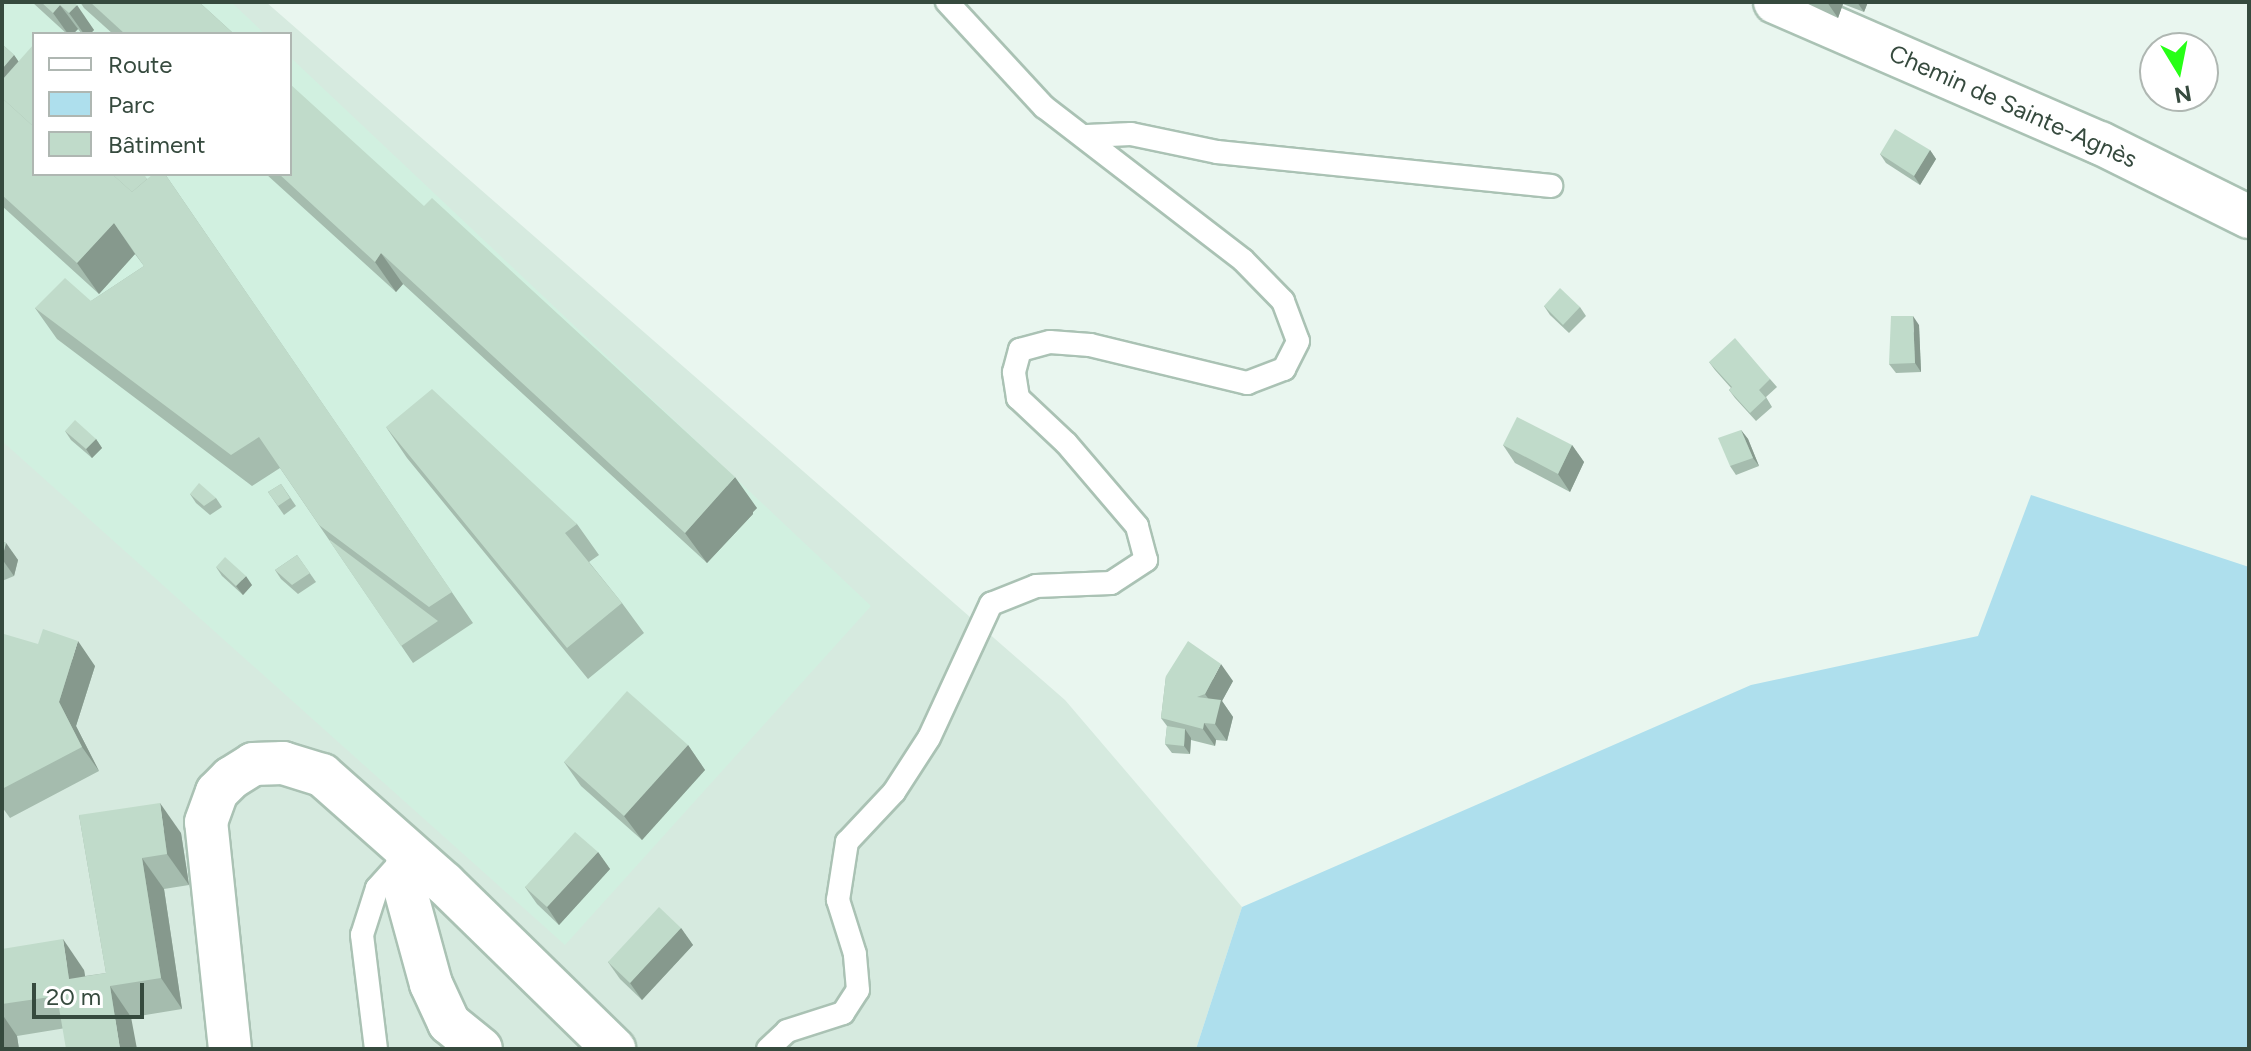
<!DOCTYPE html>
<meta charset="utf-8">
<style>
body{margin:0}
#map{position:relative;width:2251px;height:1051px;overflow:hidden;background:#e9f6ef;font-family:Figtree,sans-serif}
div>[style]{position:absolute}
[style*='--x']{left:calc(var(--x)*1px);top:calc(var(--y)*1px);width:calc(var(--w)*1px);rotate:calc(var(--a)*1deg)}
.residential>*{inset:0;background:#d6eadf}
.education>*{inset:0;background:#d1f0e0}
.green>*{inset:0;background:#aedfed}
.roads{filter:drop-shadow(2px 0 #aac2b4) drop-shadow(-2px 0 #aac2b4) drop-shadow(0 2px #aac2b4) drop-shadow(0 -2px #aac2b4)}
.service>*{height:22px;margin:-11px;padding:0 11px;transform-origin:11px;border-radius:11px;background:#fff}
.minor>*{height:42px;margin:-21px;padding:0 21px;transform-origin:21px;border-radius:21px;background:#fff}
.wall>*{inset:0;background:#a5bcae}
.shaded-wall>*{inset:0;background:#86998d}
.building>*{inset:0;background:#c0dbca}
span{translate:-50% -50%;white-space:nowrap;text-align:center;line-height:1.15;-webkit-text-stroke:6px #fff;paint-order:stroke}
.street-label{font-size:24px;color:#364a3e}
.frame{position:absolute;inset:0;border:4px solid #364a3e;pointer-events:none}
.legend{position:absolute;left:32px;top:32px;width:260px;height:144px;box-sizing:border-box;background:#fff;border:2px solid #afb7b2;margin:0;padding:10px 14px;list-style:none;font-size:24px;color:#364a3e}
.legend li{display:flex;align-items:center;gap:16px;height:40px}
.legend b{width:40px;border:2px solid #afb7b2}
.north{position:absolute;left:2139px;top:32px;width:80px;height:80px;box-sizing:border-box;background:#fff;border:2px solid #afb7b2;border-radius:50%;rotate:170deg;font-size:22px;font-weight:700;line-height:32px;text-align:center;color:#364a3e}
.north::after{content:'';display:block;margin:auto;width:28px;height:36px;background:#27ff16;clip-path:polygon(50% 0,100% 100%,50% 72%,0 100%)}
.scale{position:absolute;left:32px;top:983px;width:112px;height:36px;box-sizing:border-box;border:4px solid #364a3e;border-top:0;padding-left:10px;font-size:24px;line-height:28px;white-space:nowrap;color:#364a3e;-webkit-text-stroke:6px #fff;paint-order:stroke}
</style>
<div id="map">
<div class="residential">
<i style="clip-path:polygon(evenodd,2px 2px,266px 2px,1065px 700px,1242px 907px,1196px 1049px,2px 1049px,2px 2px,34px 34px,290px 34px,290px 174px,34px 174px,34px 34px)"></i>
</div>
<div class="education">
<i style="clip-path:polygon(2px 2px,231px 2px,265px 34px,34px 34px,34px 174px,290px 174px,290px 57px,871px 606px,565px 945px,2px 441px)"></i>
</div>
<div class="green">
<i style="clip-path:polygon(2031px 495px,2249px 567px,2249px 1049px,1196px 1049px,1242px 907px,1751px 685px,1978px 636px)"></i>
</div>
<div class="roads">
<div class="service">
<i style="--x:1087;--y:136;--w:44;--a:-2.6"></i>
<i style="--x:1131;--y:134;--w:88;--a:11.8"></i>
<i style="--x:1217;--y:152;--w:336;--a:5.8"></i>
<i style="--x:376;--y:1049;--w:115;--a:-97"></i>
<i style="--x:362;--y:935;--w:49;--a:-72.3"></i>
<i style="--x:377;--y:888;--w:39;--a:-48"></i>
<i style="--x:768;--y:1049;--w:26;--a:-43"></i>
<i style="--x:787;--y:1031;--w:59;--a:-17.8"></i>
<i style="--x:843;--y:1013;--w:27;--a:-57"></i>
<i style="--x:858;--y:990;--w:36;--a:-95"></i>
<i style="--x:855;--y:954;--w:57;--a:-107.5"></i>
<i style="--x:838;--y:900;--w:59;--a:-81.2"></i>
<i style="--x:847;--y:842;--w:69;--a:-46.8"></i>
<i style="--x:894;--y:792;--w:64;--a:-57.1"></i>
<i style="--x:929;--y:738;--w:148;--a:-65.2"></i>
<i style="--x:991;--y:604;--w:48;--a:-21.8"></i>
<i style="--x:1036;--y:586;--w:75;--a:-2.3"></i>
<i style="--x:1111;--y:583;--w:42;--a:-33.3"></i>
<i style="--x:1146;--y:560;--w:35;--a:-105"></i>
<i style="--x:1137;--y:526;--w:109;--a:-130.5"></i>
<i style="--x:1066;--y:443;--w:66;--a:-136.8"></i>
<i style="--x:1018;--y:398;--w:26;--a:-99"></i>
<i style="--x:1014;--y:372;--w:23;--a:-75"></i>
<i style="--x:1020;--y:350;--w:31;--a:-15"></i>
<i style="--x:1050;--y:342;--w:40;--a:4.3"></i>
<i style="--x:1090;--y:345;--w:162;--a:13.6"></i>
<i style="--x:1247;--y:383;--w:40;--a:-21"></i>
<i style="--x:1284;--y:369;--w:31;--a:-63"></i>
<i style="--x:1298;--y:341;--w:43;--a:-110.6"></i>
<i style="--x:1283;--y:301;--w:57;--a:-134.3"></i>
<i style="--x:1243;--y:260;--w:251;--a:-142.4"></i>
<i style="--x:1044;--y:107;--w:143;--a:-132.7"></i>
</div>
<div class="minor">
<i style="--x:1775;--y:2;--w:354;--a:23.5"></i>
<i style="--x:2100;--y:143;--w:166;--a:26.4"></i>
<i style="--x:408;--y:854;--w:35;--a:95"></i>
<i style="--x:405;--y:889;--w:98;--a:74.7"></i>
<i style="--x:431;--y:984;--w:43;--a:65.2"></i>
<i style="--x:449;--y:1023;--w:41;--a:39.1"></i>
<i style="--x:230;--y:1049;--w:228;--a:-96"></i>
<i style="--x:206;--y:822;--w:32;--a:-70"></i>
<i style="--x:217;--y:792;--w:20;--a:-45"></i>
<i style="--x:231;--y:778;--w:26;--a:-32"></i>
<i style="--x:253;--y:764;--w:30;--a:-2"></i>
<i style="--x:283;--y:763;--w:41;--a:17.1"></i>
<i style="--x:322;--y:775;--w:163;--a:41.5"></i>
<i style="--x:444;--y:883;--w:238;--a:44.3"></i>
</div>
</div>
<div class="wall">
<i style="clip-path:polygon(32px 2px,73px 2px,94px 30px,90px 34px,82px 34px,78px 29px,73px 34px,67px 34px)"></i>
<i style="clip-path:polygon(80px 2px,199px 2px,234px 34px,113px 34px,84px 8px)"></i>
<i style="clip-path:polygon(1804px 2px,1868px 2px,1864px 12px,1843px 4px,1838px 18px)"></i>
<i style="clip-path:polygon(2px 44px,14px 55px,18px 61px,147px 179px,165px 174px,473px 623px,413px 663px,280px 468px,252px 486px,57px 339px,35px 308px,91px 301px,144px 266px,135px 254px,99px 294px,2px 206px)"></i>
<i style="clip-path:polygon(1930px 150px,1936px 159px,1920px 185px,1886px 163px,1880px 154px)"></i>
<i style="clip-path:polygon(266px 174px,290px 174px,757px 508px,753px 512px,753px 514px,707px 563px,403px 284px,396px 292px)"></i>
<i style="clip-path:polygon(1544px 306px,1580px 307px,1586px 316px,1569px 333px,1550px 315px)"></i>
<i style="clip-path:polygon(1919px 325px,1921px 372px,1896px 373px,1889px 364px)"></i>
<i style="clip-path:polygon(1709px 362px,1770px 379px,1777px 387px,1766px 397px,1772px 407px,1756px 421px,1735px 398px,1729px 390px,1731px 388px,1715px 370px)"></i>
<i style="clip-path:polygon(386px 427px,577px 524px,599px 555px,589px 562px,622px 603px,644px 633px,588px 679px,407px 458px)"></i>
<i style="clip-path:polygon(1741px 430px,1748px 439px,1759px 466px,1736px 475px,1730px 466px)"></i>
<i style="clip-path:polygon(65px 431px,96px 439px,102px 448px,92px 458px,71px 440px)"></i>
<i style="clip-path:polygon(1503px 445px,1572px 445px,1584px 462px,1570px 492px,1515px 463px)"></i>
<i style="clip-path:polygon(281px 484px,296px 506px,284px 515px,268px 492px)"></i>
<i style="clip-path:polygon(190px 494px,216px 498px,222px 507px,210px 515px,196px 503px)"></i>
<i style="clip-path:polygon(2px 541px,6px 543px,18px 560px,14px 576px,2px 581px)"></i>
<i style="clip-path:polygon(297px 555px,316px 582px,298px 594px,281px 579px,275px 570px)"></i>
<i style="clip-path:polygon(216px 567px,252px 585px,243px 595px,222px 576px)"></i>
<i style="clip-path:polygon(2px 639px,95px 666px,76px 726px,99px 771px,10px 818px,2px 807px)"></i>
<i style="clip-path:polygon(1166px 676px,1233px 681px,1222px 701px,1233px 717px,1227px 741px,1216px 740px,1215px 746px,1191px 740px,1190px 754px,1172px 753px,1165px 744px,1167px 726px,1161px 718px)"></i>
<i style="clip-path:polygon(688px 745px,705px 770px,642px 840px,581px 786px,564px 762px)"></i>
<i style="clip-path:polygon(79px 815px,181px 833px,189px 885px,164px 889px,182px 1009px,17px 1036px,19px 1049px,2px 1049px,2px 949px,84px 970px,85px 976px,106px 973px)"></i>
<i style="clip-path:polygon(598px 852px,610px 869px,559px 925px,537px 904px,525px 887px)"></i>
<i style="clip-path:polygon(681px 928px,693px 945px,642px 1000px,620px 979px,608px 962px)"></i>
</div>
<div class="shaded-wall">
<i style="clip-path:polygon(1827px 2px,1841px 2px,1843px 4px,1838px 18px)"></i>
<i style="clip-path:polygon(1857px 2px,1868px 2px,1864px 12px)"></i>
<i style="clip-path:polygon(60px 5px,78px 29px,73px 34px,68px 34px,53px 13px)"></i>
<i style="clip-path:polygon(77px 5px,94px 30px,90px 34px,84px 34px,69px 13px)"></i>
<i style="clip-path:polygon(14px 55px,34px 84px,2px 100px,2px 69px)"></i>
<i style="clip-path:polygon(1930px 150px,1936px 159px,1920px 185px,1914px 176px)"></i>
<i style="clip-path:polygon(114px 223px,135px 254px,99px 294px,77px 263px)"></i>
<i style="clip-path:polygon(381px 253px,403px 284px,396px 292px,375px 262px)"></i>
<i style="clip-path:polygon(1913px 316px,1919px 325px,1921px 372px,1915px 363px)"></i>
<i style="clip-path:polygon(1741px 430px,1748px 439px,1759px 466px,1753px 458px)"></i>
<i style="clip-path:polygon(96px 439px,102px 448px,92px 458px,86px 449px)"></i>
<i style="clip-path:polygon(1572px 445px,1584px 462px,1570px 492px,1558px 474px)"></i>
<i style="clip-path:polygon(735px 477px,757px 508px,753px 512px,753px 514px,707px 563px,685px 533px)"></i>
<i style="clip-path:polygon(6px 543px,18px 560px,14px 576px,2px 559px)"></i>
<i style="clip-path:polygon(246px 576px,252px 585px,243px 595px,236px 586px)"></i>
<i style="clip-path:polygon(78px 641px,95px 666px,76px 726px,99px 771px,82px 747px,59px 702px)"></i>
<i style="clip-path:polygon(1221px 664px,1233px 681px,1222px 701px,1233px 717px,1227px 741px,1215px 724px,1217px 711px,1205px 694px)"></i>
<i style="clip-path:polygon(1204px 723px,1216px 740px,1215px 746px,1203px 729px)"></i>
<i style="clip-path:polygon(1185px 729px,1191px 738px,1190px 754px,1184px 746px)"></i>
<i style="clip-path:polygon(688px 745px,705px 770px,642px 840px,624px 816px)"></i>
<i style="clip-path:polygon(160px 803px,181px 833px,189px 885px,167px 854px)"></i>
<i style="clip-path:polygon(598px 852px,610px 869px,559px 925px,547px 907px)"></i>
<i style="clip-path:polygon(142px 858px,164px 889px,182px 1009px,161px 978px)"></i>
<i style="clip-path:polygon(681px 928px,693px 945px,642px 1000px,630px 983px)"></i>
<i style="clip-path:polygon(63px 939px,84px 970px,91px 1010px,69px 979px)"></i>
<i style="clip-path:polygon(110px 986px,131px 1017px,137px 1049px,120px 1049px)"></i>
<i style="clip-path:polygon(2px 1014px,17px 1036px,19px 1049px,5px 1049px,2px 1045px)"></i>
</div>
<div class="building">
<i style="clip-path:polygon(41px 2px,73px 2px,77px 5px,69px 13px,60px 5px,53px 13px)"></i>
<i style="clip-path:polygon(90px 2px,199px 2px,234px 34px,125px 34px)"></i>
<i style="clip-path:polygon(2px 44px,14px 55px,2px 69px)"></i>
<i style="clip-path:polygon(34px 44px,34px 127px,2px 98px,2px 80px)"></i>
<i style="clip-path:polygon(290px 84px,424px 206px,432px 198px,735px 477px,685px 533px,381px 253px,375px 262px,279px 174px,290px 174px)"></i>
<i style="clip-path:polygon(2px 98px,34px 127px,34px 174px,112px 174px,132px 192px,153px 174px,165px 174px,452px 592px,429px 607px,319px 525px,259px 437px,231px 455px,35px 308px,65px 278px,91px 301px,144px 266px,114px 223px,77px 263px,2px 195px)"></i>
<i style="clip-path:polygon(1895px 129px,1930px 150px,1914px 176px,1880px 154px)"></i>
<i style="clip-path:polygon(112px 174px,144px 174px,147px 179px,132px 192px)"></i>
<i style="clip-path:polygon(1560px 288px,1580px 307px,1563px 325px,1544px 306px)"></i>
<i style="clip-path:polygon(1891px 316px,1913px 316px,1915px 363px,1889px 364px)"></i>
<i style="clip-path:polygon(1735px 338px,1770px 379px,1759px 390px,1766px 398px,1750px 413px,1729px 390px,1732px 387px,1709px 362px)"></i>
<i style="clip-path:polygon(432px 389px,577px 524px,565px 533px,622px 603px,567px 648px,386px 427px)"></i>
<i style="clip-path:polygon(1517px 417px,1572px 445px,1558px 474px,1503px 445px)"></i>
<i style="clip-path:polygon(75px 420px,96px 439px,86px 449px,65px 431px)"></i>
<i style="clip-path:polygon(1741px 430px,1753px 458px,1730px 466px,1718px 438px)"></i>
<i style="clip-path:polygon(199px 483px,216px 498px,204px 506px,190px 494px)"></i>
<i style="clip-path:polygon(281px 484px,290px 498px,278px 506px,268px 492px)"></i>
<i style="clip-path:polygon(329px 540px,330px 540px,438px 621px,401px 646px)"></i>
<i style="clip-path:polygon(2px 541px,6px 543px,2px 558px)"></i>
<i style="clip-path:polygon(297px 555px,310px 573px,292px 585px,275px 570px)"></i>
<i style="clip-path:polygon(225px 557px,246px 576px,236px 586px,216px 567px)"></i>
<i style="clip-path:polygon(43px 629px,78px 641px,59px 702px,82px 747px,2px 789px,2px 639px,4px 634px,38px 644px)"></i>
<i style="clip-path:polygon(1188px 641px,1221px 664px,1205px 694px,1197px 697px,1221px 700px,1215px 724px,1204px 723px,1203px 729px,1161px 718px,1166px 676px)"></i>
<i style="clip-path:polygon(627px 691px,688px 745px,624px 816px,564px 762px)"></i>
<i style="clip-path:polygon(1167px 726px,1185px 729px,1184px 746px,1165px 744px)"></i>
<i style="clip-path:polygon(160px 803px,167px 854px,142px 858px,161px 978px,110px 986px,120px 1049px,66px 1049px,57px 996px,2px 1004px,2px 949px,63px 939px,69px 979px,106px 973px,79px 815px)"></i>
<i style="clip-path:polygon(575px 832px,598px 852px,547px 907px,525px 887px)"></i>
<i style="clip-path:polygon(659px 907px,681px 928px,630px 983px,608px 962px)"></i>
</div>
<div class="street-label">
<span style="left:2013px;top:106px;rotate:24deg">Chemin de Sainte-Agnès</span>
</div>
<div class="frame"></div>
<ul class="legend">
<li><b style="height:10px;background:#fff"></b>Route</li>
<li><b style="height:22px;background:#aedfed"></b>Parc</li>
<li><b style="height:22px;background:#c0dbca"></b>Bâtiment</li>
</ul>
<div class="north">N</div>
<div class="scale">20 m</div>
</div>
